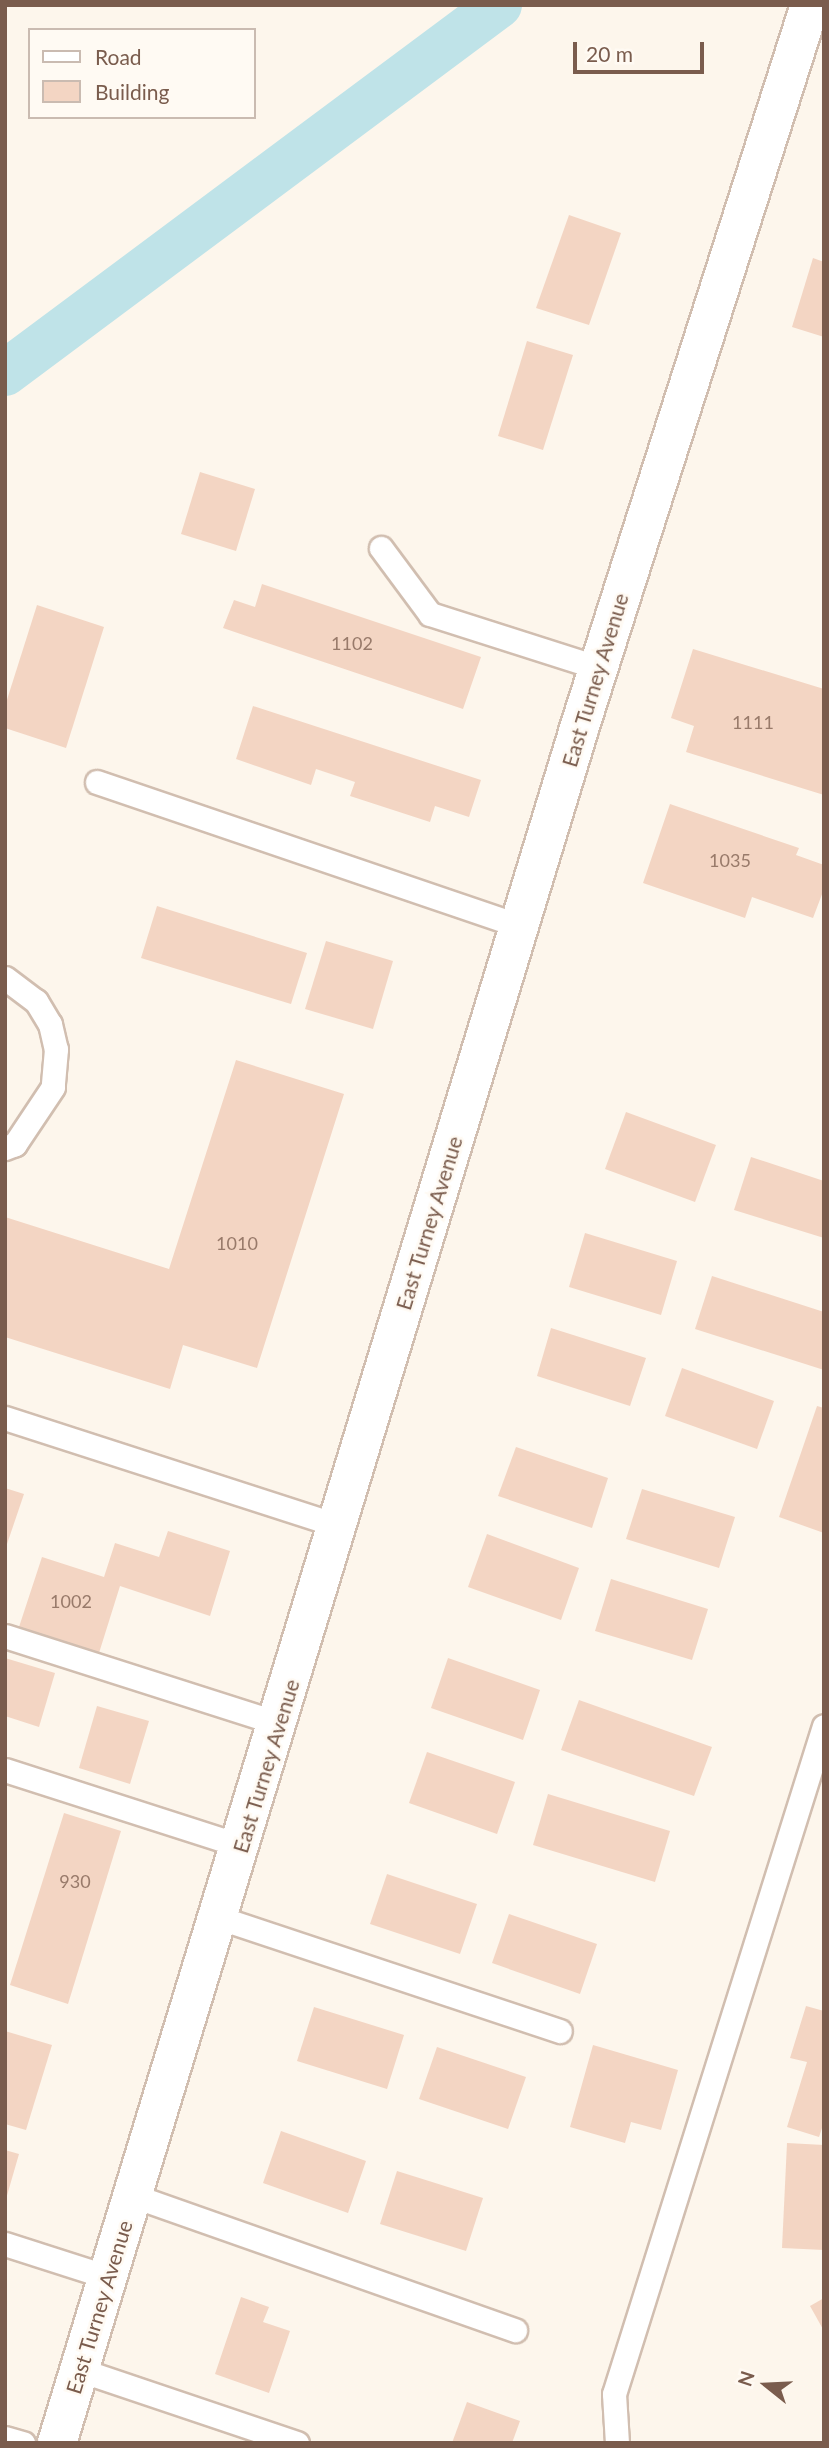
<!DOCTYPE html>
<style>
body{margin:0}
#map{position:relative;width:829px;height:2448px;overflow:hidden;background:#fdf6ec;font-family:Lato,sans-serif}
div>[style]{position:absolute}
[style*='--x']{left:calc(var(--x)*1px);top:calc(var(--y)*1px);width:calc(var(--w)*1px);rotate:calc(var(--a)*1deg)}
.canal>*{height:46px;margin:-23px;padding:0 23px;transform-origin:23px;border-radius:23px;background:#bfe3e8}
.building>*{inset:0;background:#f3d5c3}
.roads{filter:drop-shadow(2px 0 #d1beb0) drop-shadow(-2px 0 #d1beb0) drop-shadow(0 2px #d1beb0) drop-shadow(0 -2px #d1beb0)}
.service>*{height:23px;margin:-11.5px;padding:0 11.5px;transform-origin:11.5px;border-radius:11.5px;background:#fff}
.minor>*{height:38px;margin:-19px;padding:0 19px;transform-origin:19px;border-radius:19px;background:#fff}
span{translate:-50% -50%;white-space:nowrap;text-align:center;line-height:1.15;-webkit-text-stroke:5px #fffaf3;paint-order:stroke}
.number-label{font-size:18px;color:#987a6a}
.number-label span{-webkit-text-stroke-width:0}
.street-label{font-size:21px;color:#7a5c4d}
.frame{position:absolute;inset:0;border:7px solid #7a5c4d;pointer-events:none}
.legend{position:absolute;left:28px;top:28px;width:228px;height:91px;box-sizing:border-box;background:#fffaf3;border:2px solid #cabbb1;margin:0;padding:9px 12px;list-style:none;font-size:21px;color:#7a5c4d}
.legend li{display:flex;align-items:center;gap:14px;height:35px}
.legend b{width:35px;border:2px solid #cabbb1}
.north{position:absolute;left:731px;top:2350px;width:70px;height:70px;-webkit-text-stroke:5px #fffaf3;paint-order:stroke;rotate:288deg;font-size:19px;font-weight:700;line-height:28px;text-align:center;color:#7a5c4d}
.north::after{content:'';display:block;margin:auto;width:24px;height:32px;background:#7a5c4d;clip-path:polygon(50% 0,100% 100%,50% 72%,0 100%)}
.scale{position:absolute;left:573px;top:42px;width:131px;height:32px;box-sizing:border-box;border:4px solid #7a5c4d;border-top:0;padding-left:9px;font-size:21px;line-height:24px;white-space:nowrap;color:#7a5c4d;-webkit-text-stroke:5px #fffaf3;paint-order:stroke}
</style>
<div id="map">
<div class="canal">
<i style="--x:5;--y:373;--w:616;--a:-36.68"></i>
</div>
<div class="building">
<i style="clip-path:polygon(569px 215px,621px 233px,589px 325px,536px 308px)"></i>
<i style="clip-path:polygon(813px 258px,824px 262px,824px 337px,792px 327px)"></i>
<i style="clip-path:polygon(527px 341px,573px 355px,543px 450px,498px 436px)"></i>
<i style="clip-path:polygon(200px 472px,255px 489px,236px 551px,181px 534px)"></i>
<i style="clip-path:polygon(262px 584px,481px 657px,463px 709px,223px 628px,234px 600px,255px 607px)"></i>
<i style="clip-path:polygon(37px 605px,104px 627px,66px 748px,5px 728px,5px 706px)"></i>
<i style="clip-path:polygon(693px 649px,824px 689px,824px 795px,686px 752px,694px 726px,671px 718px)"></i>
<i style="clip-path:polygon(253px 706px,481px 780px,469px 817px,435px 806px,430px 822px,350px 796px,355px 782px,316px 769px,311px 785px,236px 759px)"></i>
<i style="clip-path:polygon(670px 804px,799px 848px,796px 855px,824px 865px,824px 889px,813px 918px,752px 897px,745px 918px,643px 883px)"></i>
<i style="clip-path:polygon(157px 906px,307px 953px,291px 1004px,141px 958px)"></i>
<i style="clip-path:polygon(326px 941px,393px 961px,373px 1029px,305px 1009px)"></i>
<i style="clip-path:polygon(236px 1060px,344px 1094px,257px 1368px,183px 1345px,170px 1389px,5px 1337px,5px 1217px,169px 1269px)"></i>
<i style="clip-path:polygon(626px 1112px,716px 1145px,695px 1202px,605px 1169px)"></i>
<i style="clip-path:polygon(751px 1157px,824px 1181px,824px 1238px,734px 1210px)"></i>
<i style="clip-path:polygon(585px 1233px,677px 1261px,661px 1315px,569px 1287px)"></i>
<i style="clip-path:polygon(712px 1276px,824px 1312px,824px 1370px,695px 1329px)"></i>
<i style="clip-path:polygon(551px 1328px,646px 1358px,630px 1406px,537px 1376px)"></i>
<i style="clip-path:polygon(682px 1368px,774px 1401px,757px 1449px,665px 1416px)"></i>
<i style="clip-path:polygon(817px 1406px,824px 1408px,824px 1533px,779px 1517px)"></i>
<i style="clip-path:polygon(516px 1447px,608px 1478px,592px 1528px,498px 1496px)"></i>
<i style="clip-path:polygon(5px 1488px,24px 1494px,6px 1547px,5px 1547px)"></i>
<i style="clip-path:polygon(642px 1489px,735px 1517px,719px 1568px,626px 1539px)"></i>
<i style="clip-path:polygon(168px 1531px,230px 1551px,210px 1616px,120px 1586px,99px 1653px,19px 1627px,42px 1557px,104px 1577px,115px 1543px,159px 1557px)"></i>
<i style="clip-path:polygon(487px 1534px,579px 1568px,561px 1620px,468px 1587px)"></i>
<i style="clip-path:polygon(611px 1579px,708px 1609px,692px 1660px,595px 1631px)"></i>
<i style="clip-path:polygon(5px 1658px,55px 1673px,39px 1727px,5px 1716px)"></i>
<i style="clip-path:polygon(448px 1658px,540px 1690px,523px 1740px,431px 1708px)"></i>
<i style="clip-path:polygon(579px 1700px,712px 1747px,694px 1796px,561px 1750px)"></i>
<i style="clip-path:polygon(97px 1706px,149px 1721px,130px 1784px,79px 1768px)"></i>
<i style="clip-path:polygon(427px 1752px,515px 1782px,497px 1834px,409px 1803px)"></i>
<i style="clip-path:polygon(548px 1794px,670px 1831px,655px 1882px,533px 1845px)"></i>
<i style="clip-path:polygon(64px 1813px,121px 1831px,68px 2004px,10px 1985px)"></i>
<i style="clip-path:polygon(387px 1874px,477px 1904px,460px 1954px,370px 1924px)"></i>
<i style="clip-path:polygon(509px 1914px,597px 1944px,580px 1994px,492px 1963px)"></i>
<i style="clip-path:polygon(806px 2006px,824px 2011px,824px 2122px,819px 2137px,787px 2127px,807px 2062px,790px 2058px)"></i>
<i style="clip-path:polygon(314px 2007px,404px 2035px,387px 2089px,297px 2061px)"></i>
<i style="clip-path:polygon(5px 2031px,52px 2045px,26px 2130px,5px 2124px)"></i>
<i style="clip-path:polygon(593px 2045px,678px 2070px,661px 2130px,631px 2122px,625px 2143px,570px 2127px)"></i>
<i style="clip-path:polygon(437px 2047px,526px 2077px,508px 2129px,419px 2099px)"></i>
<i style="clip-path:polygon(281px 2131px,366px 2161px,348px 2213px,263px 2183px)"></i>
<i style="clip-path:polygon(787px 2143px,824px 2145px,824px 2250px,782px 2248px)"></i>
<i style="clip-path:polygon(5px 2150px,19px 2154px,6px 2199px,5px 2199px)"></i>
<i style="clip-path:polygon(397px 2171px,483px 2198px,466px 2251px,380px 2224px)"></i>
<i style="clip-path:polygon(241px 2297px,269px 2307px,263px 2322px,290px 2331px,269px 2393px,215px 2374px)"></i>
<i style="clip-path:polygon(824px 2298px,824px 2331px,810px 2306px)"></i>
<i style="clip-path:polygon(467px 2402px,520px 2421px,512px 2443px,452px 2443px)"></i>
</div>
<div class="roads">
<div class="service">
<i style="--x:381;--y:548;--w:82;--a:53.4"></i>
<i style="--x:430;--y:614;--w:177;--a:17.7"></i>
<i style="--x:97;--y:782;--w:446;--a:18.8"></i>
<i style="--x:5;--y:978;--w:39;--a:37"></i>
<i style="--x:36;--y:1001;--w:27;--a:59"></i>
<i style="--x:50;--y:1024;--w:26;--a:77"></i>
<i style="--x:56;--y:1049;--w:38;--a:95"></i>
<i style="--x:53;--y:1087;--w:69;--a:123.7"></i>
<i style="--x:15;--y:1144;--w:11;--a:158"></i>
<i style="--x:5;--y:1418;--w:351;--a:17.9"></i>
<i style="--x:5;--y:1636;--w:287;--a:17.7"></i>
<i style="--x:5;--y:1770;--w:249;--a:17.8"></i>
<i style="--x:220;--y:1918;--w:358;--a:18.4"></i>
<i style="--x:134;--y:2196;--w:404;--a:19.4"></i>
<i style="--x:5;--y:2244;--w:108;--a:17.8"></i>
<i style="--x:80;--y:2370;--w:229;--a:18.6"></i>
<i style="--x:5;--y:2438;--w:19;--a:16"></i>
<i style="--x:617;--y:2443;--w:49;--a:-93.5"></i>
<i style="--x:614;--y:2394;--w:700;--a:-72.55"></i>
</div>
<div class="minor">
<i style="--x:57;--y:2443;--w:1789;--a:-73.06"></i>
<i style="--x:578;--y:732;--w:763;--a:-72.3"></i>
</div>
</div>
<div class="number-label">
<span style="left:352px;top:643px">1102</span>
<span style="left:753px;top:722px">1111</span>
<span style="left:730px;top:860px">1035</span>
<span style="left:237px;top:1243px">1010</span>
<span style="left:71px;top:1601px">1002</span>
<span style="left:75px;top:1881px">930</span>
</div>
<div class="street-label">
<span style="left:595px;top:680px;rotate:-73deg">East Turney Avenue</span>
<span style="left:429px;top:1223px;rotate:-73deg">East Turney Avenue</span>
<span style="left:266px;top:1766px;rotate:-73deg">East Turney Avenue</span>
<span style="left:99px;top:2307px;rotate:-73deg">East Turney Avenue</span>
</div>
<div class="frame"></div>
<ul class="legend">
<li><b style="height:9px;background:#fff"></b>Road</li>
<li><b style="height:19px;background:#f3d5c3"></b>Building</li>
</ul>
<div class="north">N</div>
<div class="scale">20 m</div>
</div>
